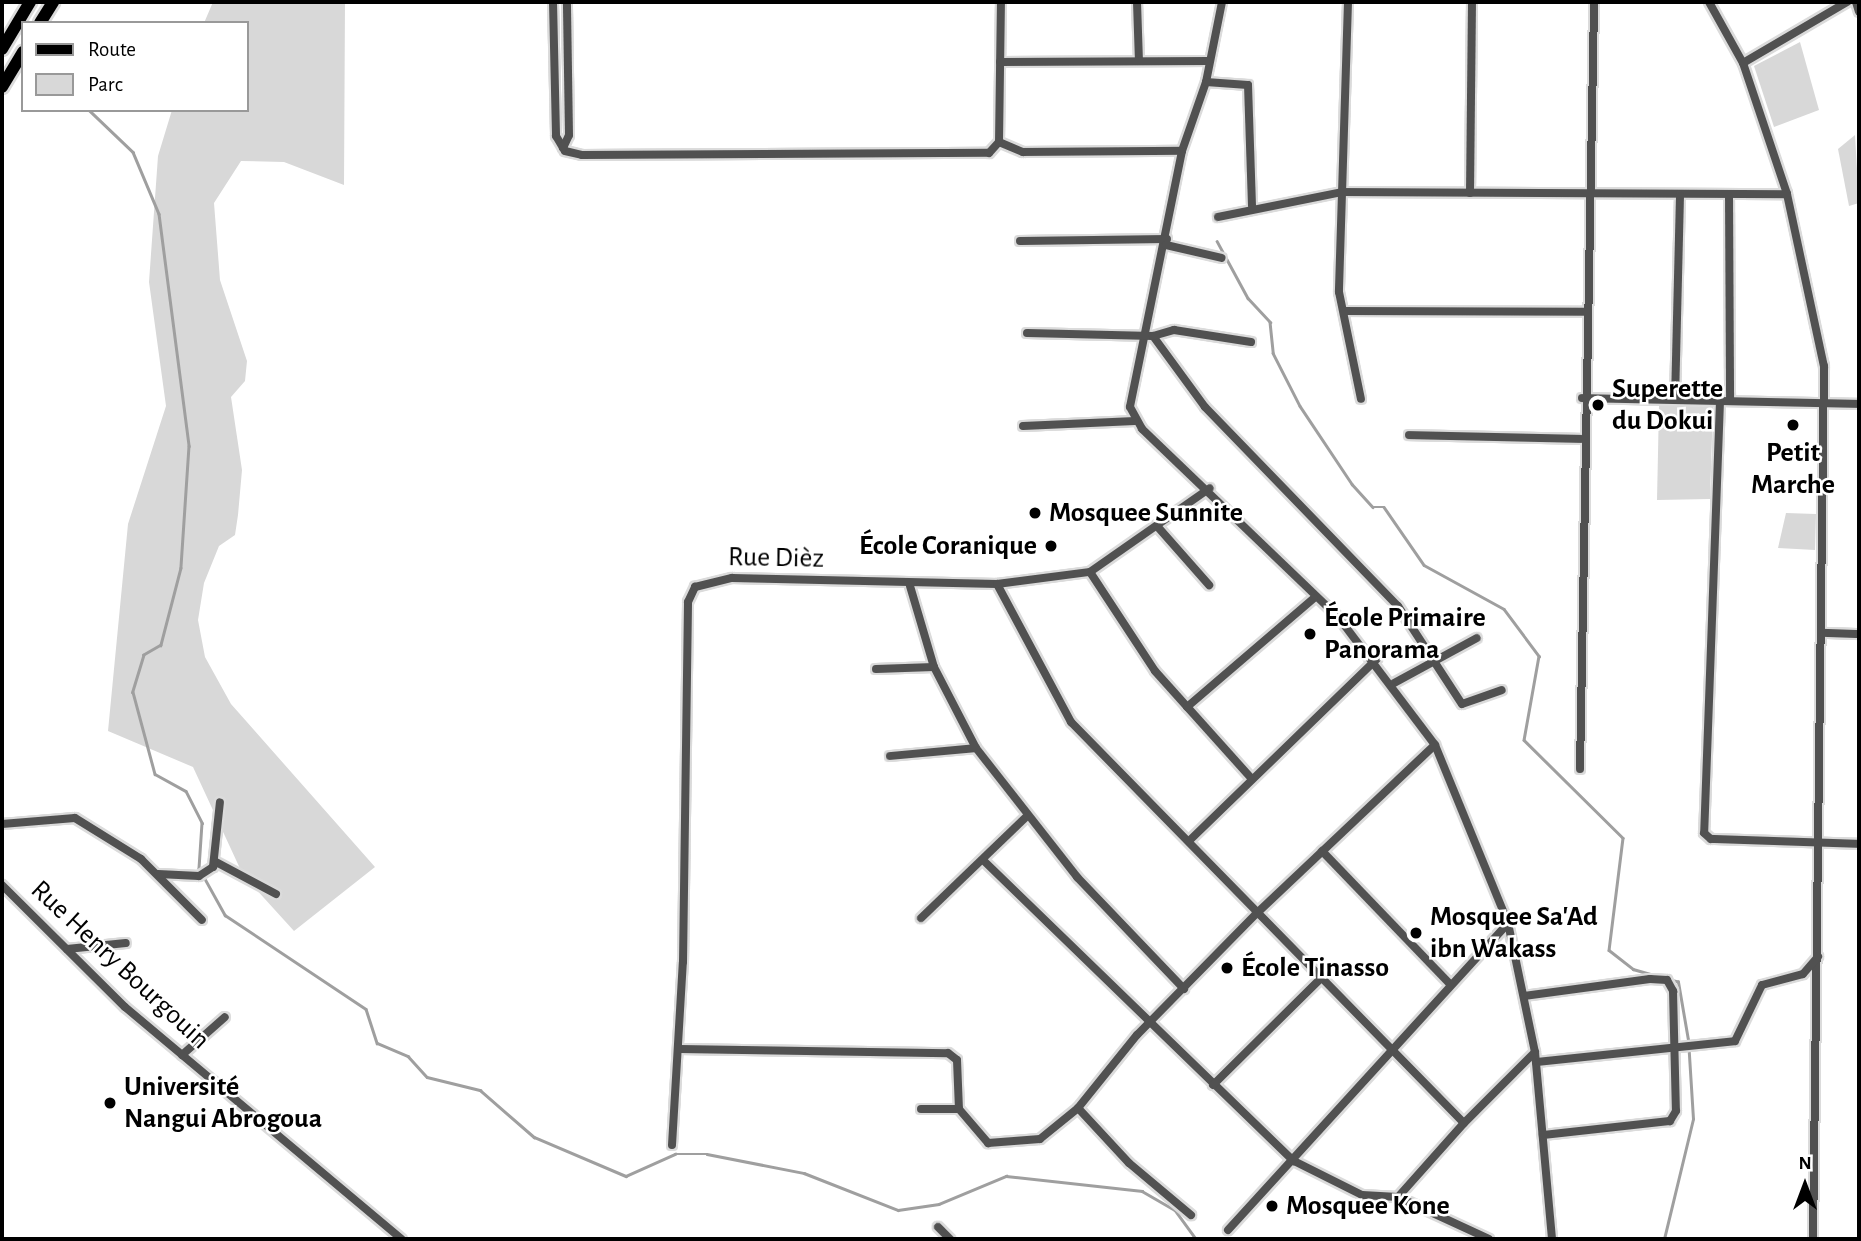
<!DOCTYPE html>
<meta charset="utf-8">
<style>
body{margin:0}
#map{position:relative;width:1861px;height:1241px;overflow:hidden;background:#fff;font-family:"Alegreya Sans",sans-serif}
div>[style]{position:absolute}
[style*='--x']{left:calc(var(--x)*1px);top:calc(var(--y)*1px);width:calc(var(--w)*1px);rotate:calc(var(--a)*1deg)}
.green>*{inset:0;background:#d8d8d8}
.stream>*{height:2.5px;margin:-1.25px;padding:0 1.25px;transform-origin:1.25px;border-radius:1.25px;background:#9f9f9f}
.roads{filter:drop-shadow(2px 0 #dbdbdb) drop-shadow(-2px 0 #dbdbdb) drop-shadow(0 2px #dbdbdb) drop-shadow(0 -2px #dbdbdb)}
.minor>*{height:8px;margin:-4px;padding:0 4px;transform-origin:4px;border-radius:4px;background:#515151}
.primary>*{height:12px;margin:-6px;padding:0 6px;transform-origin:6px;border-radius:6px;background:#000}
.dots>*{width:19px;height:19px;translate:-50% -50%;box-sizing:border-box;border:4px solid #fff;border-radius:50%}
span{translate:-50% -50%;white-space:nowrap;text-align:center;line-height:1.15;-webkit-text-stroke:5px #fff;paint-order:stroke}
.poi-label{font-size:28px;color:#000;font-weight:700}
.left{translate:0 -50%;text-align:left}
.right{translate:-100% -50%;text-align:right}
.street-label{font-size:28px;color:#000}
.frame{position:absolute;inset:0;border:4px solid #000;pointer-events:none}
.legend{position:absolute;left:21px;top:21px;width:228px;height:91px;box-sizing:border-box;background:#fff;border:2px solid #999;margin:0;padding:9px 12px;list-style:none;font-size:21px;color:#000}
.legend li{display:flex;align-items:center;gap:14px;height:35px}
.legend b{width:35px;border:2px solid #999}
.north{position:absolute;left:1770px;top:1150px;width:70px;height:70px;-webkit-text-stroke:5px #fff;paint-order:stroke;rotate:0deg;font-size:19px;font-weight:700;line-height:28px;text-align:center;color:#000}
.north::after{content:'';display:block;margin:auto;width:24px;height:32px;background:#000;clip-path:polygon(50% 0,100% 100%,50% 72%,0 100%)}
</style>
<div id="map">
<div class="green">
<i style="clip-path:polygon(213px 2px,345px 2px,344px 185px,284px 162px,241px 161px,214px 203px,220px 280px,247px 361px,245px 381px,231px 397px,242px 470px,238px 515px,235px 535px,219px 546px,204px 583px,198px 620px,205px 657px,231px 704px,375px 867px,294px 931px,243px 875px,193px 767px,108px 731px,128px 524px,166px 406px,149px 282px,158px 156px,172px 110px,247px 110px,247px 23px,204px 23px)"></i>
<i style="clip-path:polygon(1800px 42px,1819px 110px,1774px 127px,1754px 66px)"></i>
<i style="clip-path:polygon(1855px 135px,1859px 203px,1849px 206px,1838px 149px)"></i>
<i style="clip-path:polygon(1659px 406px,1713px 406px,1710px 499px,1657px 500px)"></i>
<i style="clip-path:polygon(1786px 513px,1816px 514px,1815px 550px,1778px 548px)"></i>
</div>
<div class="stream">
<i style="--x:89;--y:110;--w:61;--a:43.7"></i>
<i style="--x:133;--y:152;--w:67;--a:67.2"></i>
<i style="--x:159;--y:214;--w:234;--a:82.6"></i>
<i style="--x:189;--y:446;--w:122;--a:93.8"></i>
<i style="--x:181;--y:568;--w:80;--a:104.6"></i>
<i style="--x:161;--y:645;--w:20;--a:150"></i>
<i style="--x:144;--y:655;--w:39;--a:107"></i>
<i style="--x:133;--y:692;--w:85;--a:75"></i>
<i style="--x:155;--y:774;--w:35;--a:29"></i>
<i style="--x:186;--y:791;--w:36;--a:63"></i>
<i style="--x:202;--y:823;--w:45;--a:93.8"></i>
<i style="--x:199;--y:868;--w:54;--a:61"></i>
<i style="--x:225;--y:915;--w:169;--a:33.7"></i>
<i style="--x:366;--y:1009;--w:36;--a:72"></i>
<i style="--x:377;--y:1043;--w:34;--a:23"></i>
<i style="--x:408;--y:1056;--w:28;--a:48"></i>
<i style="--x:427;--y:1077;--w:55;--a:13.8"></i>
<i style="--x:480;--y:1090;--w:72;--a:41"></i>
<i style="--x:534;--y:1137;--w:100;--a:23"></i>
<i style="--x:626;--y:1176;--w:54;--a:-24.2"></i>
<i style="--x:675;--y:1154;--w:32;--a:0"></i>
<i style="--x:707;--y:1154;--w:99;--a:11.1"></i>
<i style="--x:804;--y:1173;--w:101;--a:21.5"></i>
<i style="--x:898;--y:1210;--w:41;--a:-8.3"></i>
<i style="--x:939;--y:1204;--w:73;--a:-22.7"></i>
<i style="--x:1006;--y:1176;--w:137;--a:6.3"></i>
<i style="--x:1142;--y:1191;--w:38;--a:30"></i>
<i style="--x:1175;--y:1210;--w:36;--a:54"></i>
<i style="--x:1217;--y:241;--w:65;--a:61.5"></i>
<i style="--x:1248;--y:298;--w:33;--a:47"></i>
<i style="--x:1270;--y:322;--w:31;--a:84"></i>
<i style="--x:1273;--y:353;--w:59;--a:63"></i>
<i style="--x:1300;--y:406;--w:94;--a:56.3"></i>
<i style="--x:1352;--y:484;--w:31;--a:48"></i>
<i style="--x:1373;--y:507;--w:11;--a:0"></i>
<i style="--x:1384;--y:507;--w:70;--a:55.4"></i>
<i style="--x:1424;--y:565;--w:91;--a:28.8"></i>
<i style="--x:1504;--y:609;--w:59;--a:53.3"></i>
<i style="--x:1539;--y:656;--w:85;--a:100.1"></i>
<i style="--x:1524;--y:740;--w:139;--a:44.7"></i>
<i style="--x:1623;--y:838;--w:113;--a:97.1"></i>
<i style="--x:1609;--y:950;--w:31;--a:38"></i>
<i style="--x:1633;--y:969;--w:25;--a:16"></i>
<i style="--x:1664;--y:1239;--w:123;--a:-76.4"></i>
<i style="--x:1693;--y:1119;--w:79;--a:-93.6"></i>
<i style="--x:1688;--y:1040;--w:59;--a:-99.8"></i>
<i style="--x:1678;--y:982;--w:8;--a:-166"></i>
</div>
<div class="roads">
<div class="minor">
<i style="--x:553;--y:2;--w:134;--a:88.7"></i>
<i style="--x:556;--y:136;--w:17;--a:59"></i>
<i style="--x:565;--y:151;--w:17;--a:13"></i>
<i style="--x:582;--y:155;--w:407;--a:-0.3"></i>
<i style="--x:989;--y:153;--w:15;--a:-48"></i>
<i style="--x:999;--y:142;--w:140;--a:-89.2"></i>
<i style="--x:1137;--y:2;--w:59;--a:88.1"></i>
<i style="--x:1222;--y:2;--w:82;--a:101.3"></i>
<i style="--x:1206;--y:82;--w:73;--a:109.2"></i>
<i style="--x:1182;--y:151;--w:261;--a:101.5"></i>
<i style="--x:1130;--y:407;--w:25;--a:61"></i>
<i style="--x:1142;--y:429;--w:273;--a:43.8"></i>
<i style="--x:1339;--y:618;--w:159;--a:52.9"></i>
<i style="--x:1435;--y:745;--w:192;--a:67.7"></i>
<i style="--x:1508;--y:923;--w:132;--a:78.2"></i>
<i style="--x:1535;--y:1052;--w:188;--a:84.8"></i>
<i style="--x:1348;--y:2;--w:290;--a:91.8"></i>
<i style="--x:1339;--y:292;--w:109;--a:78.4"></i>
<i style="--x:1709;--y:2;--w:70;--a:60.9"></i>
<i style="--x:1743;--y:63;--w:138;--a:71.4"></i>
<i style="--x:1787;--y:194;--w:176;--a:77.9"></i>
<i style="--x:1824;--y:366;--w:873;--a:90.72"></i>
<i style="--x:1856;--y:2;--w:10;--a:73"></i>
<i style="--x:1000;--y:62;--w:209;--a:-0.3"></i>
<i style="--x:1743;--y:63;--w:121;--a:-30.4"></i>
<i style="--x:1206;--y:82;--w:42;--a:4.1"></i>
<i style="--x:1248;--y:85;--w:121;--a:88.1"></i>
<i style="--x:999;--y:142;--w:26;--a:23"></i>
<i style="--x:1023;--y:152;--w:159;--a:-0.4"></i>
<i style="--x:563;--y:148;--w:14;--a:-65"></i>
<i style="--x:569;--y:135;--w:133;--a:-90.9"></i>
<i style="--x:1470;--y:193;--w:191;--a:-89.4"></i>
<i style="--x:1729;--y:194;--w:207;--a:89.7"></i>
<i style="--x:1218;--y:217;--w:126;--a:-11.4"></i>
<i style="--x:1342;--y:192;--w:445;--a:0.3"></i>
<i style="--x:1020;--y:241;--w:147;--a:-0.8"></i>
<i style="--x:1166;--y:245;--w:57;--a:13.1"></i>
<i style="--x:1344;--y:311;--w:242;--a:0.2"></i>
<i style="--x:1027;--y:333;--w:126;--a:1.4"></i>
<i style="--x:1153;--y:336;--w:88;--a:53.8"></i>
<i style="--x:1205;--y:407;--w:277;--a:45.9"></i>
<i style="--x:1398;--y:606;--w:117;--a:56.9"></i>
<i style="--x:1462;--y:704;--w:42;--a:-19.3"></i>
<i style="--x:1153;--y:336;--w:22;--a:-16"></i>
<i style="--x:1174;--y:330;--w:78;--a:8.9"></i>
<i style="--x:1582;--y:398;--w:277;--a:1.2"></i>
<i style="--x:1675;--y:400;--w:206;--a:-88.6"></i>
<i style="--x:1720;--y:401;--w:432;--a:92.1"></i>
<i style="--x:1704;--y:833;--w:9;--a:41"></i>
<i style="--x:1711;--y:839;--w:148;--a:1.9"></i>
<i style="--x:1023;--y:426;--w:112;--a:-2.6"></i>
<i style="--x:1409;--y:435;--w:172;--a:1.3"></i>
<i style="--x:1157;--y:526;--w:79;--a:48.6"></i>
<i style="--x:1090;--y:572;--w:118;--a:56.7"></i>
<i style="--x:1155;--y:671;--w:145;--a:48.1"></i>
<i style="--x:997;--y:584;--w:157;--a:61.8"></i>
<i style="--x:1071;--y:722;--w:561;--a:45.58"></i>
<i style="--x:1464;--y:1123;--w:100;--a:-45"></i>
<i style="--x:910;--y:586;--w:84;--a:73.5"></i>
<i style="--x:934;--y:667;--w:91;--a:62.6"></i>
<i style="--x:976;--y:748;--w:164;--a:51.9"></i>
<i style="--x:1077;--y:877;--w:155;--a:46.3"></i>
<i style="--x:1825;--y:633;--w:34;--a:2"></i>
<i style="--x:876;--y:669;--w:58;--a:-2"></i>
<i style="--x:1394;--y:683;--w:94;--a:-28.5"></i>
<i style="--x:1187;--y:707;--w:167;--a:-40.6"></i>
<i style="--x:890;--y:756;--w:86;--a:-5.3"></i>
<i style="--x:1580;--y:769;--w:767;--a:-88.95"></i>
<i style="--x:2;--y:824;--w:73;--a:-4.7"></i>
<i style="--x:75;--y:818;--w:78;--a:31.8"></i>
<i style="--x:141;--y:859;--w:86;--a:45"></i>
<i style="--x:1189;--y:841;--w:262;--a:-44.1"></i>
<i style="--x:1322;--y:851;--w:185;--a:46.1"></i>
<i style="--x:983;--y:860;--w:433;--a:44.1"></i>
<i style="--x:1294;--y:1161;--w:76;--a:26.6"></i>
<i style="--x:1362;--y:1195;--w:36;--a:3"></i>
<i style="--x:216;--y:862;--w:68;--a:28.1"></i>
<i style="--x:158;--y:874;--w:41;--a:2.8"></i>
<i style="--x:199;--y:876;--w:17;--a:-33"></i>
<i style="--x:213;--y:867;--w:65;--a:-83.9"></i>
<i style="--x:2;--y:885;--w:173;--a:44.8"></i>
<i style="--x:125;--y:1007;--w:361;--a:40"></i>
<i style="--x:921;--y:918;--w:147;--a:-43.9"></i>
<i style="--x:67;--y:949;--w:59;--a:-5.8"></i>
<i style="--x:1524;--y:996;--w:127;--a:-7.7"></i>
<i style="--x:1650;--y:979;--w:17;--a:3"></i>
<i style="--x:1667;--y:980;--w:13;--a:61"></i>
<i style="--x:1673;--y:991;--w:120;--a:88.6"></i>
<i style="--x:1676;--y:1111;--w:12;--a:121"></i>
<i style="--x:1670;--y:1121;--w:128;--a:173.7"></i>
<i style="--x:680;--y:1049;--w:268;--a:0.9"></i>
<i style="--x:948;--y:1053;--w:11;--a:38"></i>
<i style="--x:957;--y:1060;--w:49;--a:87.7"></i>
<i style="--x:182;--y:1055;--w:57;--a:-41.5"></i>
<i style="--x:1536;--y:1062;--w:200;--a:-6"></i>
<i style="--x:1735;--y:1041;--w:62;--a:-64.3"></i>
<i style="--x:1762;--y:985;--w:42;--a:-15"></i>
<i style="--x:1803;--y:974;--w:23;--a:-49"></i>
<i style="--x:1213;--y:1085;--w:151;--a:-44.7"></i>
<i style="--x:1078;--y:1108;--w:75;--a:47.2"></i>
<i style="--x:1129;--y:1163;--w:81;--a:40"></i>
<i style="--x:921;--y:1109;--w:38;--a:0"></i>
<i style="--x:959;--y:1109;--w:45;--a:49.5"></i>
<i style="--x:988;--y:1143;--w:52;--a:-4.4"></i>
<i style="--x:1040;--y:1139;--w:49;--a:-39.2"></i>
<i style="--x:1078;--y:1108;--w:94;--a:-51.1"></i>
<i style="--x:1137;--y:1035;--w:170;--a:-45.5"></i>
<i style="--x:1256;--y:914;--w:246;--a:-43.4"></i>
<i style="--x:1464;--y:1123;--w:99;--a:131.7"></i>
<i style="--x:1398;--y:1197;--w:100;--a:24.8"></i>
<i style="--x:672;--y:1145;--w:183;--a:-86.6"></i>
<i style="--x:683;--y:962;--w:360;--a:-89.2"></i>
<i style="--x:688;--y:602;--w:17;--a:-65"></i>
<i style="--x:695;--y:587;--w:38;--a:-14"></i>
<i style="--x:732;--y:578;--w:265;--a:1.3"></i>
<i style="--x:997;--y:584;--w:94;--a:-7.4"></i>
<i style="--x:1090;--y:572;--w:146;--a:-35"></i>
<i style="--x:938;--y:1227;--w:17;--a:45"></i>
<i style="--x:1228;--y:1230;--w:416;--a:-47.6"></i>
</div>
<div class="primary">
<i style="--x:40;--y:23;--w:25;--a:-58"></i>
<i style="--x:2;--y:49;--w:55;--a:-59.2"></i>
<i style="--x:2;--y:87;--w:41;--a:-59"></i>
</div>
</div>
<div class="dots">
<i style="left:1598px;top:405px;background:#000"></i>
<i style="left:1793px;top:425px;background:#000"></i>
<i style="left:1035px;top:513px;background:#000"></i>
<i style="left:1051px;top:546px;background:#000"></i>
<i style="left:1310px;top:634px;background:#000"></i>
<i style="left:1416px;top:933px;background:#000"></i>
<i style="left:1227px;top:968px;background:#000"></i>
<i style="left:110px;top:1103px;background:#000"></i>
<i style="left:1272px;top:1206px;background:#000"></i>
</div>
<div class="poi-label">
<span class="left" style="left:1612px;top:405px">Superette<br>du Dokui</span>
<span style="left:1793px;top:469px">Petit<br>Marche</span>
<span class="left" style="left:1049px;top:513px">Mosquee Sunnite</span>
<span class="right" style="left:1037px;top:546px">École Coranique</span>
<span class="left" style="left:1324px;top:634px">École Primaire<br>Panorama</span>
<span class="left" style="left:1430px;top:933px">Mosquee Sa'Ad<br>ibn Wakass</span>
<span class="left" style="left:1241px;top:968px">École Tinasso</span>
<span class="left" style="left:124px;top:1103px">Université<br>Nangui Abrogoua</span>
<span class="left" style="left:1286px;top:1206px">Mosquee Kone</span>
</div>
<div class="street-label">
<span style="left:776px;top:558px;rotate:1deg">Rue Dièz</span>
<span style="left:120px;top:965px;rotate:43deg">Rue Henry Bourgouin</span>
</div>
<div class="frame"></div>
<ul class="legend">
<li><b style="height:9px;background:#000"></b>Route</li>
<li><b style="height:19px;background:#d8d8d8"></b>Parc</li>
</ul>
<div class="north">N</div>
</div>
